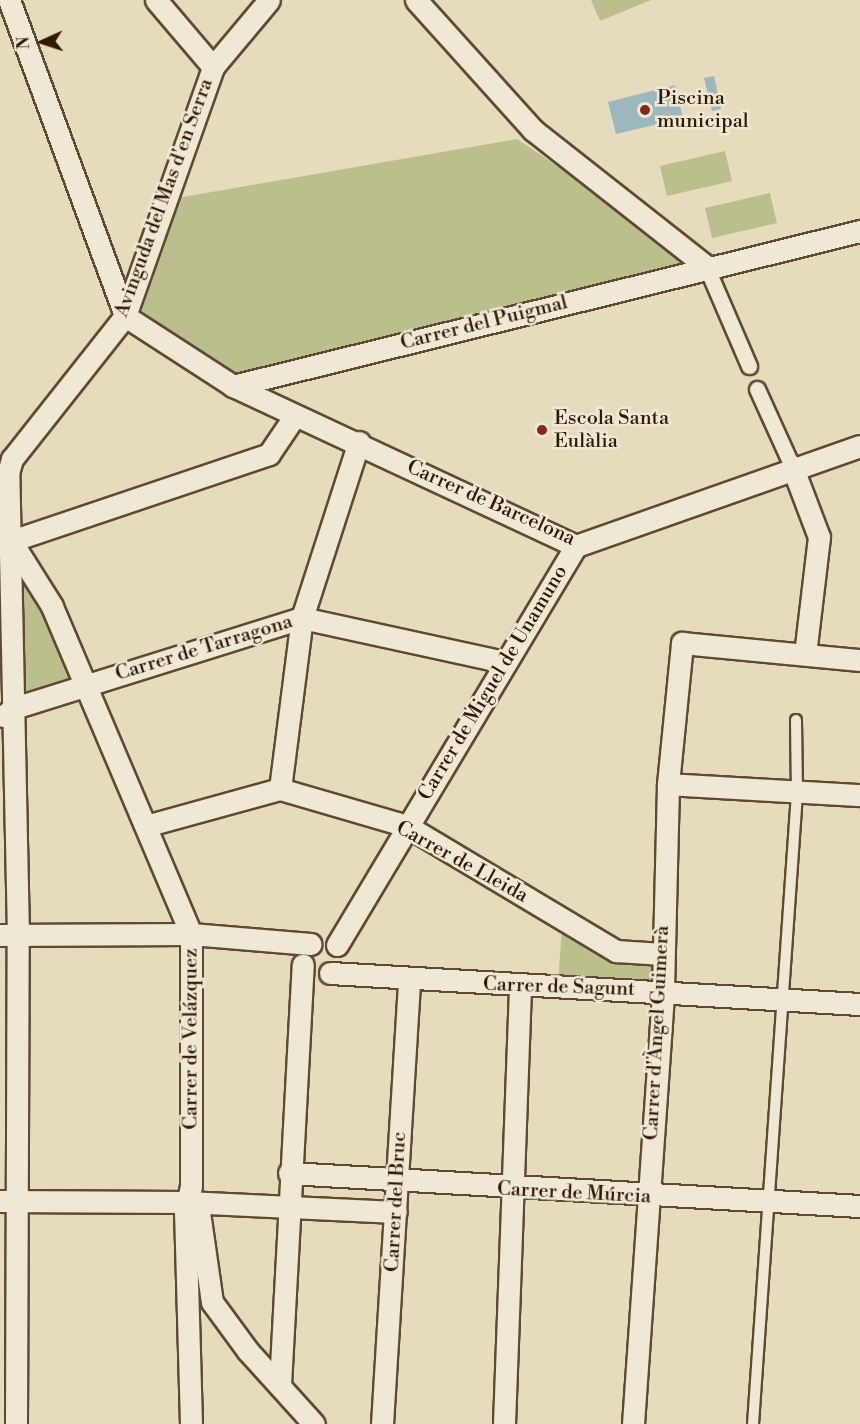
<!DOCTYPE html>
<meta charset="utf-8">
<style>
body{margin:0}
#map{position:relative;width:860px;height:1424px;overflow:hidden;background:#e5dbbd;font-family:"Libre Bodoni",serif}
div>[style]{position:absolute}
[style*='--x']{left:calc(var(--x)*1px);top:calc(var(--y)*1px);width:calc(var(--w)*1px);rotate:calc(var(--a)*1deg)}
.green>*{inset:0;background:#bbbe8d}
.water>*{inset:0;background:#9cb8bd}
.roads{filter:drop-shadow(2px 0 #5e4a30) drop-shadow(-2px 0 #5e4a30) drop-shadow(0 2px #5e4a30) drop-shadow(0 -2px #5e4a30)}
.service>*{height:10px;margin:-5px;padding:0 5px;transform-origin:5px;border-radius:5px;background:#eee8d4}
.pedestrian>*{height:15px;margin:-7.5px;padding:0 7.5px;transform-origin:7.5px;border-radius:7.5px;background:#eee8d4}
.minor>*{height:21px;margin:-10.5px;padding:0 10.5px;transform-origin:10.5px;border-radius:10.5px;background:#eee8d4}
.dots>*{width:16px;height:16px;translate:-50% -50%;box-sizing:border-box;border:3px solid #eee8d4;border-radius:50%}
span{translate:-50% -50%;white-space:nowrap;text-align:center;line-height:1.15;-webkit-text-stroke:5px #eee8d4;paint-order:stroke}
.poi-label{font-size:20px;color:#311a01}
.left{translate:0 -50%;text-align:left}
.street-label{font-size:20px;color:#311a01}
.north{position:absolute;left:12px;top:12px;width:60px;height:60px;-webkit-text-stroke:4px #eee8d4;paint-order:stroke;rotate:267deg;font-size:16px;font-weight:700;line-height:24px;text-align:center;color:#311a01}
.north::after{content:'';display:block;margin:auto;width:21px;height:27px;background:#311a01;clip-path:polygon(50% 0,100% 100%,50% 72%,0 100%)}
</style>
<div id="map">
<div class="green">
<i style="clip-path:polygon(591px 0,651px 0,600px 21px)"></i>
<i style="clip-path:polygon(517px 139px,706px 266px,233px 386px,125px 316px,166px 200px)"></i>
<i style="clip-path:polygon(725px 151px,732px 181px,667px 196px,660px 166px)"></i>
<i style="clip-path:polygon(770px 193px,777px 223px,712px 238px,705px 208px)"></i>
<i style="clip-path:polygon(11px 541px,86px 685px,14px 708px)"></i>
<i style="clip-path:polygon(562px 930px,655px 960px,653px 984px,558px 981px)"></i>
</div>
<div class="water">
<i style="clip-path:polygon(714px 76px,721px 109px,712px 111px,704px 78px)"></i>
<i style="clip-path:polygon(675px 85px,683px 118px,616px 134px,608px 102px)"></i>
</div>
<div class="roads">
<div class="service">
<i style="--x:753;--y:1424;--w:633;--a:-86.01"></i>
<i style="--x:797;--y:793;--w:73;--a:-90.8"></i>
</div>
<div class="pedestrian">
<i style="--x:706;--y:266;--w:109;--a:66.7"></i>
<i style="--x:757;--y:389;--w:85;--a:65.6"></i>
</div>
<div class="minor">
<i style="--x:9;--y:0;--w:337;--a:69.8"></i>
<i style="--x:125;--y:316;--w:129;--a:32.9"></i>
<i style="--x:233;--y:386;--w:378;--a:25"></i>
<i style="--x:576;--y:546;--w:301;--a:-19.4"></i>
<i style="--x:156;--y:0;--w:88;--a:49.6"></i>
<i style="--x:416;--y:0;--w:175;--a:48"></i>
<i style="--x:533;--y:130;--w:220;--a:38.2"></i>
<i style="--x:233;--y:386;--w:646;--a:-13.89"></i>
<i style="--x:792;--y:466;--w:76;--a:69.2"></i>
<i style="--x:819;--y:537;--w:118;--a:96.8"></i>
<i style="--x:3;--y:716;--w:14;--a:-36"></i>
<i style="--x:14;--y:708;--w:302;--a:-17.4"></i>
<i style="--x:302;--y:618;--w:206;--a:12.3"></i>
<i style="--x:668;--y:784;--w:192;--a:3.3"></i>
<i style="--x:280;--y:789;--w:172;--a:-82.7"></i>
<i style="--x:302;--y:618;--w:185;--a:-72.1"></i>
<i style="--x:149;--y:825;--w:136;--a:-15.4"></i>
<i style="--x:280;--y:789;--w:132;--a:16.2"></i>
<i style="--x:407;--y:826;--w:244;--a:30.9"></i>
<i style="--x:616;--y:951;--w:47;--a:3.7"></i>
<i style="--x:0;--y:935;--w:191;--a:-0.3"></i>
<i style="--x:191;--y:934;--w:120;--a:4.8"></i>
<i style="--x:337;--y:945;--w:465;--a:-59.1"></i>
<i style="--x:330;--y:973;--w:531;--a:3.35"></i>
<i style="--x:289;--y:1173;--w:572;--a:3.31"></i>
<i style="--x:0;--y:1201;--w:186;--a:0.3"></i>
<i style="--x:186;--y:1202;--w:210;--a:2.7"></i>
<i style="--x:186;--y:1202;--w:16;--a:38"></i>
<i style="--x:199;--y:1212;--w:91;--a:81.8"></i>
<i style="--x:212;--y:1302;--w:61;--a:53.7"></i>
<i style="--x:248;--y:1351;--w:98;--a:47.9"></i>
<i style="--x:280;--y:1385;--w:421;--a:-86.9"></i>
<i style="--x:16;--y:1424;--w:489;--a:-89.8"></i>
<i style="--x:18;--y:935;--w:462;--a:-91.2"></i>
<i style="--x:8;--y:473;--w:15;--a:-74"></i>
<i style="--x:12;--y:459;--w:182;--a:-51.7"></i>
<i style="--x:125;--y:316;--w:264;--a:-70.5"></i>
<i style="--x:213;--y:67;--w:87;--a:-50.1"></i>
<i style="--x:191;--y:1424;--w:210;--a:-91.6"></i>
<i style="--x:185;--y:1214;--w:29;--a:-78"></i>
<i style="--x:191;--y:1186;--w:252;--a:-90"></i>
<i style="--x:191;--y:934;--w:356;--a:-113"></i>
<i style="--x:52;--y:606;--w:77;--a:-122.2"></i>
<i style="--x:11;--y:541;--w:272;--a:-18.6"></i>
<i style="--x:269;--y:454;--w:45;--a:-56"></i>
<i style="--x:382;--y:1424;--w:444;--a:-86.5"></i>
<i style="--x:504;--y:1424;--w:439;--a:-87.9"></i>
<i style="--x:633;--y:1424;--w:435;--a:-86"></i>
<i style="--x:663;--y:990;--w:206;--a:-88.6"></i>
<i style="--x:668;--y:784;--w:142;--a:-84.3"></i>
<i style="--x:682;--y:643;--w:179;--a:5.5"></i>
</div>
</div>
<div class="dots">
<i style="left:645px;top:110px;background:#8f2418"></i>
<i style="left:542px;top:430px;background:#8f2418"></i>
</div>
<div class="poi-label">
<span class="left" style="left:657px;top:110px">Piscina<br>municipal</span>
<span class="left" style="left:554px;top:430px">Escola Santa<br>Eulàlia</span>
</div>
<div class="street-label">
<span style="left:164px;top:198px;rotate:-70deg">Avinguda del Mas d'en Serra</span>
<span style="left:484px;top:323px;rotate:-14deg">Carrer del Puigmal</span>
<span style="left:491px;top:503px;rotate:24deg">Carrer de Barcelona</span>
<span style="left:204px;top:648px;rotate:-17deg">Carrer de Tarragona</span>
<span style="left:493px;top:683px;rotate:-59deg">Carrer de Miguel de Unamuno</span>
<span style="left:462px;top:862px;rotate:29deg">Carrer de Lleida</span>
<span style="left:559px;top:987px;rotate:2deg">Carrer de Sagunt</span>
<span style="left:657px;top:1033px;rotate:-87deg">Carrer d'Àngel Guimerà</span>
<span style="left:191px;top:1039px;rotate:-90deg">Carrer de Velázquez</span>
<span style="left:574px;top:1193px;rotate:3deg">Carrer de Múrcia</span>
<span style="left:396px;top:1202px;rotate:-87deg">Carrer del Bruc</span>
</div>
<div class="north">N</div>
</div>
